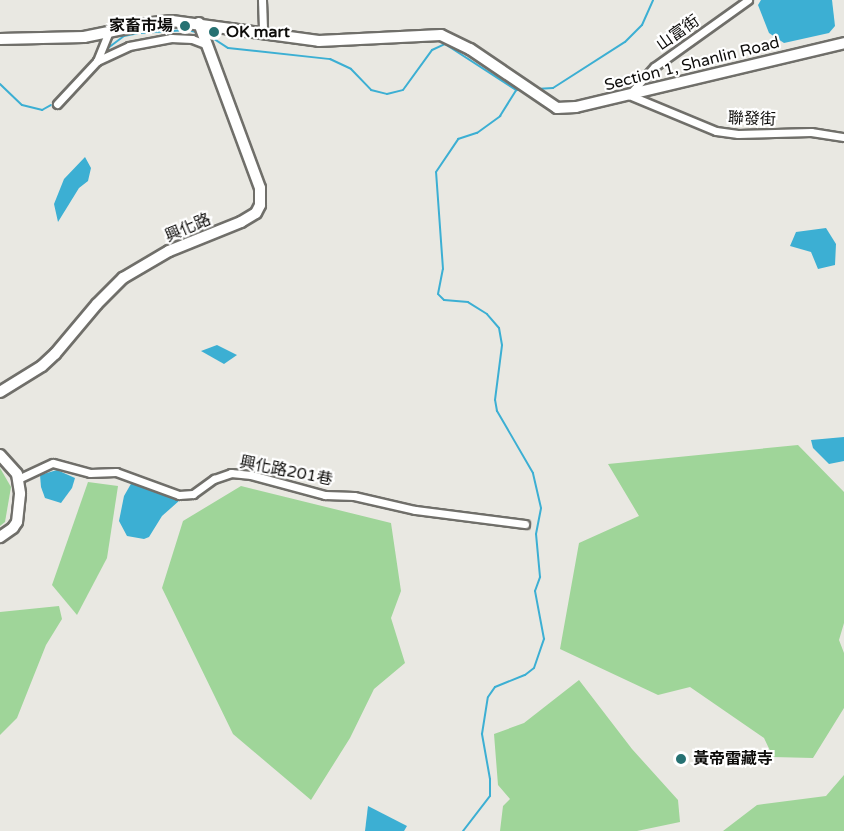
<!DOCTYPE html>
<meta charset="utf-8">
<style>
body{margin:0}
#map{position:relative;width:844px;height:831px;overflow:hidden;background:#e9e8e2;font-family:"Varela Round","Noto Sans TC",sans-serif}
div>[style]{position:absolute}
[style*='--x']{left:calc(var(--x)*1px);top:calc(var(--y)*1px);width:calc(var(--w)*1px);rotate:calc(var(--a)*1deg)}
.green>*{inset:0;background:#9fd599}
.water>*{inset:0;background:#3cafd3}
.stream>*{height:2px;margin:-1px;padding:0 1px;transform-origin:1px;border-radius:1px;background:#3cafd3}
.roads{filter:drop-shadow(2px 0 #706f6a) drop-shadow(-2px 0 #706f6a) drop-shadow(0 2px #706f6a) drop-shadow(0 -2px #706f6a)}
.street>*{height:7px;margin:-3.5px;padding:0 3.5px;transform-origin:3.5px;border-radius:3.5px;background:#fff}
.secondary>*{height:10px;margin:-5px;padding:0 5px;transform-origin:5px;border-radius:5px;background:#fff}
.dots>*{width:16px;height:16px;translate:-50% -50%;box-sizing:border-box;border:3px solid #fff;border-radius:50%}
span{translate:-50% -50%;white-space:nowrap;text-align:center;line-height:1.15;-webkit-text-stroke:4.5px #fff;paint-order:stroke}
.poi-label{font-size:16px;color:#0d0c0a;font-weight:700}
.right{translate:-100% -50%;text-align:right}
.left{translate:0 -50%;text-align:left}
.street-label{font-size:16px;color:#0d0c0a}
</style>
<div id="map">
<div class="green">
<i style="clip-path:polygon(798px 445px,844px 492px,844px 623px,839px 640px,844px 653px,844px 708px,813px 758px,773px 757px,764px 738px,690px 687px,658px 695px,560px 649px,579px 543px,639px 516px,608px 464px)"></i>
<i style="clip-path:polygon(0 468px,11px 487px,5px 522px,0 526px)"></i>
<i style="clip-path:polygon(88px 482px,118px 486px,107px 558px,77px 615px,52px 585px)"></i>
<i style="clip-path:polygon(241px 486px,391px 523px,401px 591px,391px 618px,405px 663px,374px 689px,350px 738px,311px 800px,233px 734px,162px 588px,183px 521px)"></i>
<i style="clip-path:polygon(59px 606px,62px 619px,46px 645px,17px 718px,0 735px,0 612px)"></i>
<i style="clip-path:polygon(579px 680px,632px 749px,678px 800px,680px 822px,637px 831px,500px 831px,503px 806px,510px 799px,498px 785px,494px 734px,524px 723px)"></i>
<i style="clip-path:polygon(844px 775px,844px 831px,723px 831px,757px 805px,826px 796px)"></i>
</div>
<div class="water">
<i style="clip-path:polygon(761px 0,832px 0,835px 26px,829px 33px,784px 43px,769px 33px,758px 5px)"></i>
<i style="clip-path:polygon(85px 157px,91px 168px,88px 181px,79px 188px,58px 222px,54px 204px,64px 179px)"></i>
<i style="clip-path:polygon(826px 228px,836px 244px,835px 265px,818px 269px,811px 252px,790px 246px,796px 232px)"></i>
<i style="clip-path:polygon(217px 345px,237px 355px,224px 364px,201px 351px)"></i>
<i style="clip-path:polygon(844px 437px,844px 461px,829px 464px,813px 448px,811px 440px)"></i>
<i style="clip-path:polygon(57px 470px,75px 478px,72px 488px,61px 503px,45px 498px,41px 487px,40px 475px)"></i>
<i style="clip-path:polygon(132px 482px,180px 500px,162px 516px,149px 537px,144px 539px,127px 536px,119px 521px,124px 496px)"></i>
<i style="clip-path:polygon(368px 806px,407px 826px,404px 831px,365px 831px)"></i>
</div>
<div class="stream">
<i style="--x:208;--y:35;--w:24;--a:33"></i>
<i style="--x:228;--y:48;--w:103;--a:6.2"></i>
<i style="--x:330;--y:59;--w:23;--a:25"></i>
<i style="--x:351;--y:69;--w:29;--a:46"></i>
<i style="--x:371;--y:90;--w:16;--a:14"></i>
<i style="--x:387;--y:94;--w:16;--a:-14"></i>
<i style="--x:403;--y:90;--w:49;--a:-54.1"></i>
<i style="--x:432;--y:50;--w:14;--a:-25"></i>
<i style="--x:445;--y:44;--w:85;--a:32.9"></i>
<i style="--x:516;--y:90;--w:6;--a:0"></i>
<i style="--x:108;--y:48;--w:20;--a:-37"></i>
<i style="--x:124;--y:36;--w:15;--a:-11"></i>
<i style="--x:139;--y:33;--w:49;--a:-3.5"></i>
<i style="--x:188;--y:30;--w:11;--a:15"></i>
<i style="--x:0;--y:84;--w:30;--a:44"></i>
<i style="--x:22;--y:105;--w:21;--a:14"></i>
<i style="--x:42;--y:110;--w:10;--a:-29"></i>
<i style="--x:536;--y:89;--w:17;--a:-3"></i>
<i style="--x:553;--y:88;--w:85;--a:-32.6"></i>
<i style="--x:625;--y:42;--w:24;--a:-45"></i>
<i style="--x:642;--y:25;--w:27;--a:-66"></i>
<i style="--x:463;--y:831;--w:44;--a:-52.4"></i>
<i style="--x:490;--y:796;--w:17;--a:-90"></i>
<i style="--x:490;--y:779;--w:46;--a:-100.1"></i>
<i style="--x:482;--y:734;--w:37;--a:-81"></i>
<i style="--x:488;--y:697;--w:12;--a:-55"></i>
<i style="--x:495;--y:687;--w:32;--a:-22"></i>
<i style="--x:525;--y:675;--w:11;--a:-38"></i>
<i style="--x:534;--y:668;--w:31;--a:-71"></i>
<i style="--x:544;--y:639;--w:49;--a:-100.6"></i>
<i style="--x:535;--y:591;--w:15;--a:-70"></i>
<i style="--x:540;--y:577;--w:43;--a:-95.3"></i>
<i style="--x:536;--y:534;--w:26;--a:-79"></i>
<i style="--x:541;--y:508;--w:36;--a:-103"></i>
<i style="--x:533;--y:473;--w:72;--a:-120.1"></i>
<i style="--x:497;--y:411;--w:11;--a:-100"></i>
<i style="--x:495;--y:400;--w:55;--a:-82.7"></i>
<i style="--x:502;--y:345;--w:17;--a:-100"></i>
<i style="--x:499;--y:328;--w:18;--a:-131"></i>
<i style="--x:487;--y:314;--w:22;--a:-148"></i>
<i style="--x:468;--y:302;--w:24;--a:-175"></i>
<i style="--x:444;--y:300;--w:8;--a:-135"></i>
<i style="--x:438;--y:294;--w:25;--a:-79"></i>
<i style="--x:443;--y:269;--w:97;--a:-94.1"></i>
<i style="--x:436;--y:172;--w:40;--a:-56"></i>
<i style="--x:458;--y:139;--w:20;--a:-18"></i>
<i style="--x:477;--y:133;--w:29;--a:-36"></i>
<i style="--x:500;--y:116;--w:31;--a:-58"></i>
</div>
<div class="roads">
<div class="street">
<i style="--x:262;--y:0;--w:33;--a:88"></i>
<i style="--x:748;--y:0;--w:115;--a:144.5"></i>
<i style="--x:654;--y:67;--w:38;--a:132"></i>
<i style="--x:629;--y:95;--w:94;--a:22.5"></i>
<i style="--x:716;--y:131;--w:22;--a:8"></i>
<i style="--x:738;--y:134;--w:73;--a:-1.6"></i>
<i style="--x:811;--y:132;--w:33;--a:9"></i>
<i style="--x:97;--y:61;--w:31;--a:-68"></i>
<i style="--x:57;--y:104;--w:59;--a:-47.1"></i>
<i style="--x:97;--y:61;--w:35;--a:-25"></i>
<i style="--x:129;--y:46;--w:43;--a:-10.8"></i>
<i style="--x:171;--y:38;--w:21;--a:3"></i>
<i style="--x:192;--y:39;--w:14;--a:21"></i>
<i style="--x:18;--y:479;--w:38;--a:-25"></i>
<i style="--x:53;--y:463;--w:38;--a:15"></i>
<i style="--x:90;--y:473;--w:26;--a:-2"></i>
<i style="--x:116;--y:472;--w:67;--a:20.1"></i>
<i style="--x:179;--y:495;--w:14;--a:-4"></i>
<i style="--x:193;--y:494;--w:26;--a:-36"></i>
<i style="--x:214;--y:479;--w:18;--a:-19"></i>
<i style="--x:231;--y:473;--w:20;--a:6"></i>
<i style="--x:251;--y:475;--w:77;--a:15.1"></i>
<i style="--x:325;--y:495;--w:29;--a:2"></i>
<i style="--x:354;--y:496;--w:63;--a:12.9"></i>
<i style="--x:415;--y:510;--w:111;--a:7.3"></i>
</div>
<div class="secondary">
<i style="--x:0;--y:39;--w:84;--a:-1.4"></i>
<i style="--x:84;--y:37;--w:69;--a:-11.6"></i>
<i style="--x:152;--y:23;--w:20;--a:-6"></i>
<i style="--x:172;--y:21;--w:148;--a:7.7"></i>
<i style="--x:319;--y:41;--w:122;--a:-2.8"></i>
<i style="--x:441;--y:35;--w:32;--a:26"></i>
<i style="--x:470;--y:49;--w:105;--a:34.1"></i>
<i style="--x:557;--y:108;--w:19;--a:-3"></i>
<i style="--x:576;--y:107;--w:276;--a:-13.4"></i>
<i style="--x:0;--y:392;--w:49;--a:-31.8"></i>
<i style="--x:42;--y:366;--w:18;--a:-43"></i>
<i style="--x:55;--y:354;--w:65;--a:-50"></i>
<i style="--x:97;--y:304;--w:37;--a:-45"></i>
<i style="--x:123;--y:278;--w:53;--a:-30.4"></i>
<i style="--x:169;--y:251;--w:78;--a:-21.9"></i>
<i style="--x:241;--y:222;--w:17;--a:-31"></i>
<i style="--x:256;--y:213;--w:9;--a:-63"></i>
<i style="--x:260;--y:205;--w:17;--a:-90"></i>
<i style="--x:260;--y:188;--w:176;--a:-110.3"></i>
<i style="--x:0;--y:455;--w:25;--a:48"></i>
<i style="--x:17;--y:474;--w:20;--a:81"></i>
<i style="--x:20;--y:494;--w:28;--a:96"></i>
<i style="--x:17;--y:522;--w:7;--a:124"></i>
<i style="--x:13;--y:528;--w:16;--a:145"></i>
</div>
</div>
<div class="dots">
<i style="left:185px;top:26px;background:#267172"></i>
<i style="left:214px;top:32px;background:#267172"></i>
<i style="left:681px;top:759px;background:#267172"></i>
</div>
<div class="poi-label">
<span class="right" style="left:173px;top:26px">家畜市場</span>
<span class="left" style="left:226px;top:32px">OK mart</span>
<span class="left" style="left:693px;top:759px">黃帝雷藏寺</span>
</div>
<div class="street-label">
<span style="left:678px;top:33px;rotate:-35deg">山富街</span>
<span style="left:692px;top:64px;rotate:-14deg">Section 1, Shanlin Road</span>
<span style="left:752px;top:119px;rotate:2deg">聯發街</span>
<span style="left:188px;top:228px;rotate:-23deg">興化路</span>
<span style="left:286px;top:471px;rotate:11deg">興化路201巷</span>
</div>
</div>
